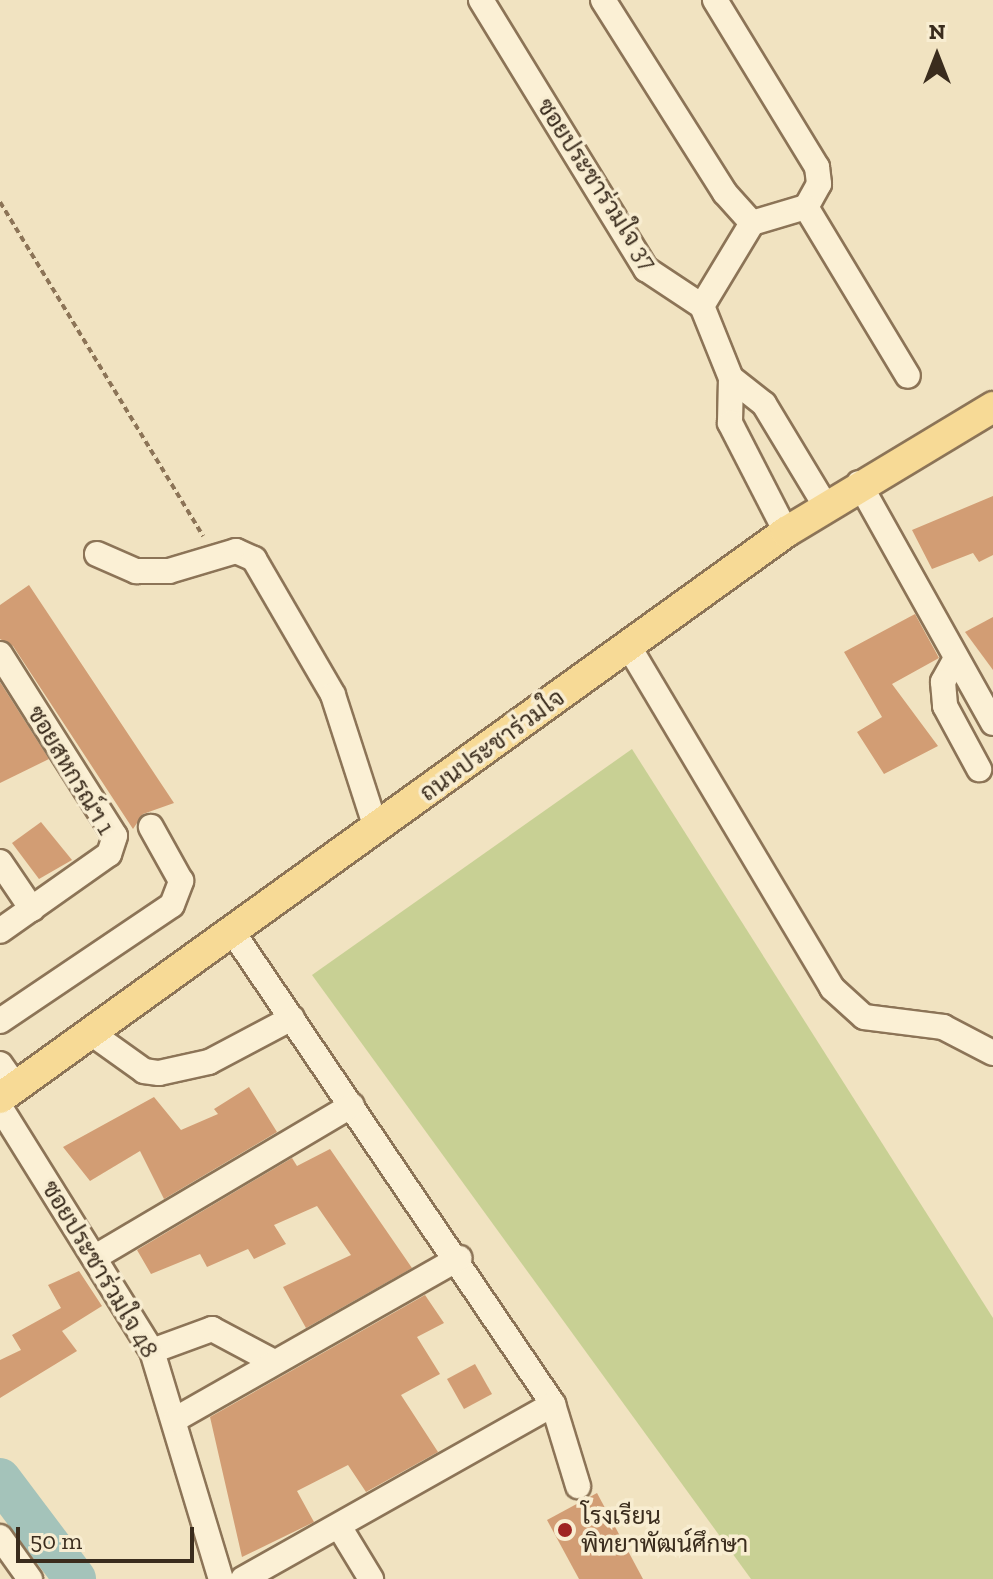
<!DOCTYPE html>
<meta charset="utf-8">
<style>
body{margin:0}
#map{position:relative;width:993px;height:1579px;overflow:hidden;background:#f1e3c1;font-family:"Zilla Slab",Sarabun,serif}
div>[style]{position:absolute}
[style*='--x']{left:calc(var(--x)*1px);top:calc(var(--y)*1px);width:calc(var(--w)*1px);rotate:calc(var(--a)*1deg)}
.green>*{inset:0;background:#c8d094}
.river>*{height:42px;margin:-21px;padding:0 21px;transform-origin:21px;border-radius:21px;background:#a4c3ba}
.building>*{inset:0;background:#d29d74}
.path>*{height:4px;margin-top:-2px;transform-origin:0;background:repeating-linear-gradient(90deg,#8c7457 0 6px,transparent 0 10px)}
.roads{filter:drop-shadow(2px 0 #8c7457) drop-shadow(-2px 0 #8c7457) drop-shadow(0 2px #8c7457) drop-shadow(0 -2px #8c7457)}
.minor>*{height:24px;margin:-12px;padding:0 12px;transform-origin:12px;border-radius:12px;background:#fbf0d5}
.major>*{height:30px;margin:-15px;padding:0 15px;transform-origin:15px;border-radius:15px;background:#f7da96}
.dots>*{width:22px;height:22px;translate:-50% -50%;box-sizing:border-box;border:4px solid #f8edd1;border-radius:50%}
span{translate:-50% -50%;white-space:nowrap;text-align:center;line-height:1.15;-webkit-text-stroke:7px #f8edd1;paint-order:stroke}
.street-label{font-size:24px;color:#3a2c1d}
.poi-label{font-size:24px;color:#3a2c1d}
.left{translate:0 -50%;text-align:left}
.north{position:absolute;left:897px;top:16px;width:80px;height:80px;-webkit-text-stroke:6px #f8edd1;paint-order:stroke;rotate:0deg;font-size:22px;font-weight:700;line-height:32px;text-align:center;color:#3a2c1d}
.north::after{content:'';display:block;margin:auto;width:28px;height:36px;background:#3a2c1d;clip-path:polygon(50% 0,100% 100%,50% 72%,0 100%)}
.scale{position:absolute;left:16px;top:1527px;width:178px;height:36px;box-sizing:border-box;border:4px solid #3a2c1d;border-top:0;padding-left:10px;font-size:24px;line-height:28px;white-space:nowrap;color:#3a2c1d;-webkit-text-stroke:6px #f8edd1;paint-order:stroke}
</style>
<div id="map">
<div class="green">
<i style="clip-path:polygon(632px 749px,993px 1318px,993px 1579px,751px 1579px,312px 975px)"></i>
</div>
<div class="river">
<i style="--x:0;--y:1479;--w:125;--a:53.1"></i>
</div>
<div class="building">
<i style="clip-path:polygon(993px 496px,993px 555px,979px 562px,973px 553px,932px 569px,912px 530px)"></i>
<i style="clip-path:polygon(29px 585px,174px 803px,143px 814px,133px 829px,13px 646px,0 639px,0 605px)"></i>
<i style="clip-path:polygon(915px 614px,939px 658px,892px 684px,938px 746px,884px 774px,857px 732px,882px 717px,844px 652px)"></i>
<i style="clip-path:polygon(993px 617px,993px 670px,965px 632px)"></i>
<i style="clip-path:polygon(0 682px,49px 759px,0 783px)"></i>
<i style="clip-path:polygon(41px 822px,72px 860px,39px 879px,12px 843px)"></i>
<i style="clip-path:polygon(249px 1087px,277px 1132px,164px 1199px,140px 1151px,90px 1181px,63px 1147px,154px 1097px,181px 1130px,218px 1114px,214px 1109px)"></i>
<i style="clip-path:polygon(330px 1149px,412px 1268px,306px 1328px,283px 1287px,351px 1255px,317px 1206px,274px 1225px,286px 1244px,254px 1259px,248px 1249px,207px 1267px,200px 1254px,151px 1274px,137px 1250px,292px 1158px,297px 1166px)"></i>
<i style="clip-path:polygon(79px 1271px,102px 1306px,62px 1331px,77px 1351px,0 1398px,0 1360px,21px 1350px,12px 1335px,61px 1308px,48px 1285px)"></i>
<i style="clip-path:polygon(425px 1295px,444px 1323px,417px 1337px,440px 1374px,401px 1395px,438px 1452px,366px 1492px,348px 1465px,297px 1491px,314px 1522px,242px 1557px,210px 1417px)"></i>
<i style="clip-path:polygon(475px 1364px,492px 1394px,464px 1409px,447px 1379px)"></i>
<i style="clip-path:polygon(597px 1493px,643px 1579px,579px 1579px,547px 1520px)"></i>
</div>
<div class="path">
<i style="--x:0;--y:202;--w:391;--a:58.7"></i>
</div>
<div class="roads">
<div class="minor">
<i style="--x:481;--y:0;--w:316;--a:58.5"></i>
<i style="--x:646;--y:269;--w:67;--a:33.5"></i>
<i style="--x:702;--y:306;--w:78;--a:68.1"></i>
<i style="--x:731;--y:378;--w:45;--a:91.3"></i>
<i style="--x:730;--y:423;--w:123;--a:62.8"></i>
<i style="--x:603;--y:0;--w:228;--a:57.7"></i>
<i style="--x:725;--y:193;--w:40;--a:48"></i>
<i style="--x:752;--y:223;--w:97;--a:121.1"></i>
<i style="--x:715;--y:0;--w:196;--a:58.6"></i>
<i style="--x:817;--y:167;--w:17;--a:83"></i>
<i style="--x:819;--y:184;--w:26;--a:119"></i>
<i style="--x:752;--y:223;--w:56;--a:-16.5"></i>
<i style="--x:806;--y:207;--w:197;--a:58.9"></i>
<i style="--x:731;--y:378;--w:42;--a:38.2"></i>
<i style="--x:764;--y:404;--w:118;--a:58.9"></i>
<i style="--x:859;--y:483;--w:275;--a:60.8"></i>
<i style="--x:97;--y:554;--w:43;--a:23.6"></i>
<i style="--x:136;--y:571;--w:33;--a:0"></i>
<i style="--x:169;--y:571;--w:70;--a:-16.6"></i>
<i style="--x:236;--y:551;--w:20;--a:24"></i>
<i style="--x:254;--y:559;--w:157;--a:59.8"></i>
<i style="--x:333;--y:695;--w:140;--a:72.1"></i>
<i style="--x:629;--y:647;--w:397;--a:59.2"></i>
<i style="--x:832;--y:988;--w:43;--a:42.2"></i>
<i style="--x:864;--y:1017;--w:80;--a:7.2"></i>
<i style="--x:943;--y:1027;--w:56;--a:27.5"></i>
<i style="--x:0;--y:654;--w:215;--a:57.7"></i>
<i style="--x:115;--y:836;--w:19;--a:108"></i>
<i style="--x:109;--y:854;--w:133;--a:144.8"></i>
<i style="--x:955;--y:660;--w:25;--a:119"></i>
<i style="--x:943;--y:682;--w:24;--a:85"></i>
<i style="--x:945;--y:706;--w:72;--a:61.6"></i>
<i style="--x:0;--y:862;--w:57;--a:55.8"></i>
<i style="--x:232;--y:931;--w:572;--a:55.84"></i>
<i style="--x:553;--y:1404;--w:86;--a:73"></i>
<i style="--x:0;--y:1021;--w:207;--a:-34"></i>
<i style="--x:172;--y:905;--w:26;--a:-69"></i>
<i style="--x:181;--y:881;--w:62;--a:-119.1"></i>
<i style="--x:91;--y:1033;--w:65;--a:35.6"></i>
<i style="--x:144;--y:1071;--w:15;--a:8"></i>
<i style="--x:159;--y:1073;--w:51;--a:-12.4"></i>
<i style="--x:209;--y:1062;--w:94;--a:-27.9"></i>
<i style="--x:0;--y:1064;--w:28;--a:55"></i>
<i style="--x:0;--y:1107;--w:287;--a:58.1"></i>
<i style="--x:152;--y:1351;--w:238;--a:73.2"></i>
<i style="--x:97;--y:1256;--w:296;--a:-30.6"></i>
<i style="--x:152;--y:1351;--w:64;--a:-20.1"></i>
<i style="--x:212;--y:1329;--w:70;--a:28"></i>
<i style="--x:176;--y:1419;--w:326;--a:-29.6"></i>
<i style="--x:340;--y:1528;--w:60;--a:58.7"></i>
<i style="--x:0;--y:1537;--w:52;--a:54.5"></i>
<i style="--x:243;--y:1579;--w:356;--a:-29.4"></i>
</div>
<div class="major">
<i style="--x:0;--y:1098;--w:969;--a:-35.76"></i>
<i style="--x:786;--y:532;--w:242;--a:-31.1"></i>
</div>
</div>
<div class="dots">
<i style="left:565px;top:1530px;background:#9f2423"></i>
</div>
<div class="street-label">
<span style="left:597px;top:184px;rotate:57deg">ซอยประชาร่วมใจ 37</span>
<span style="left:492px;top:745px;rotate:-36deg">ถนนประชาร่วมใจ</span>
<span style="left:71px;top:770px;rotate:59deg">ซอยสหกรณ์ฯ 1</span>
<span style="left:100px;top:1269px;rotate:59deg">ซอยประชาร่วมใจ 48</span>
</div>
<div class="poi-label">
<span class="left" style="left:581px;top:1530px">โรงเรียน<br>พิทยาพัฒน์ศึกษา</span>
</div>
<div class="north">N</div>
<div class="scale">50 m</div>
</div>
